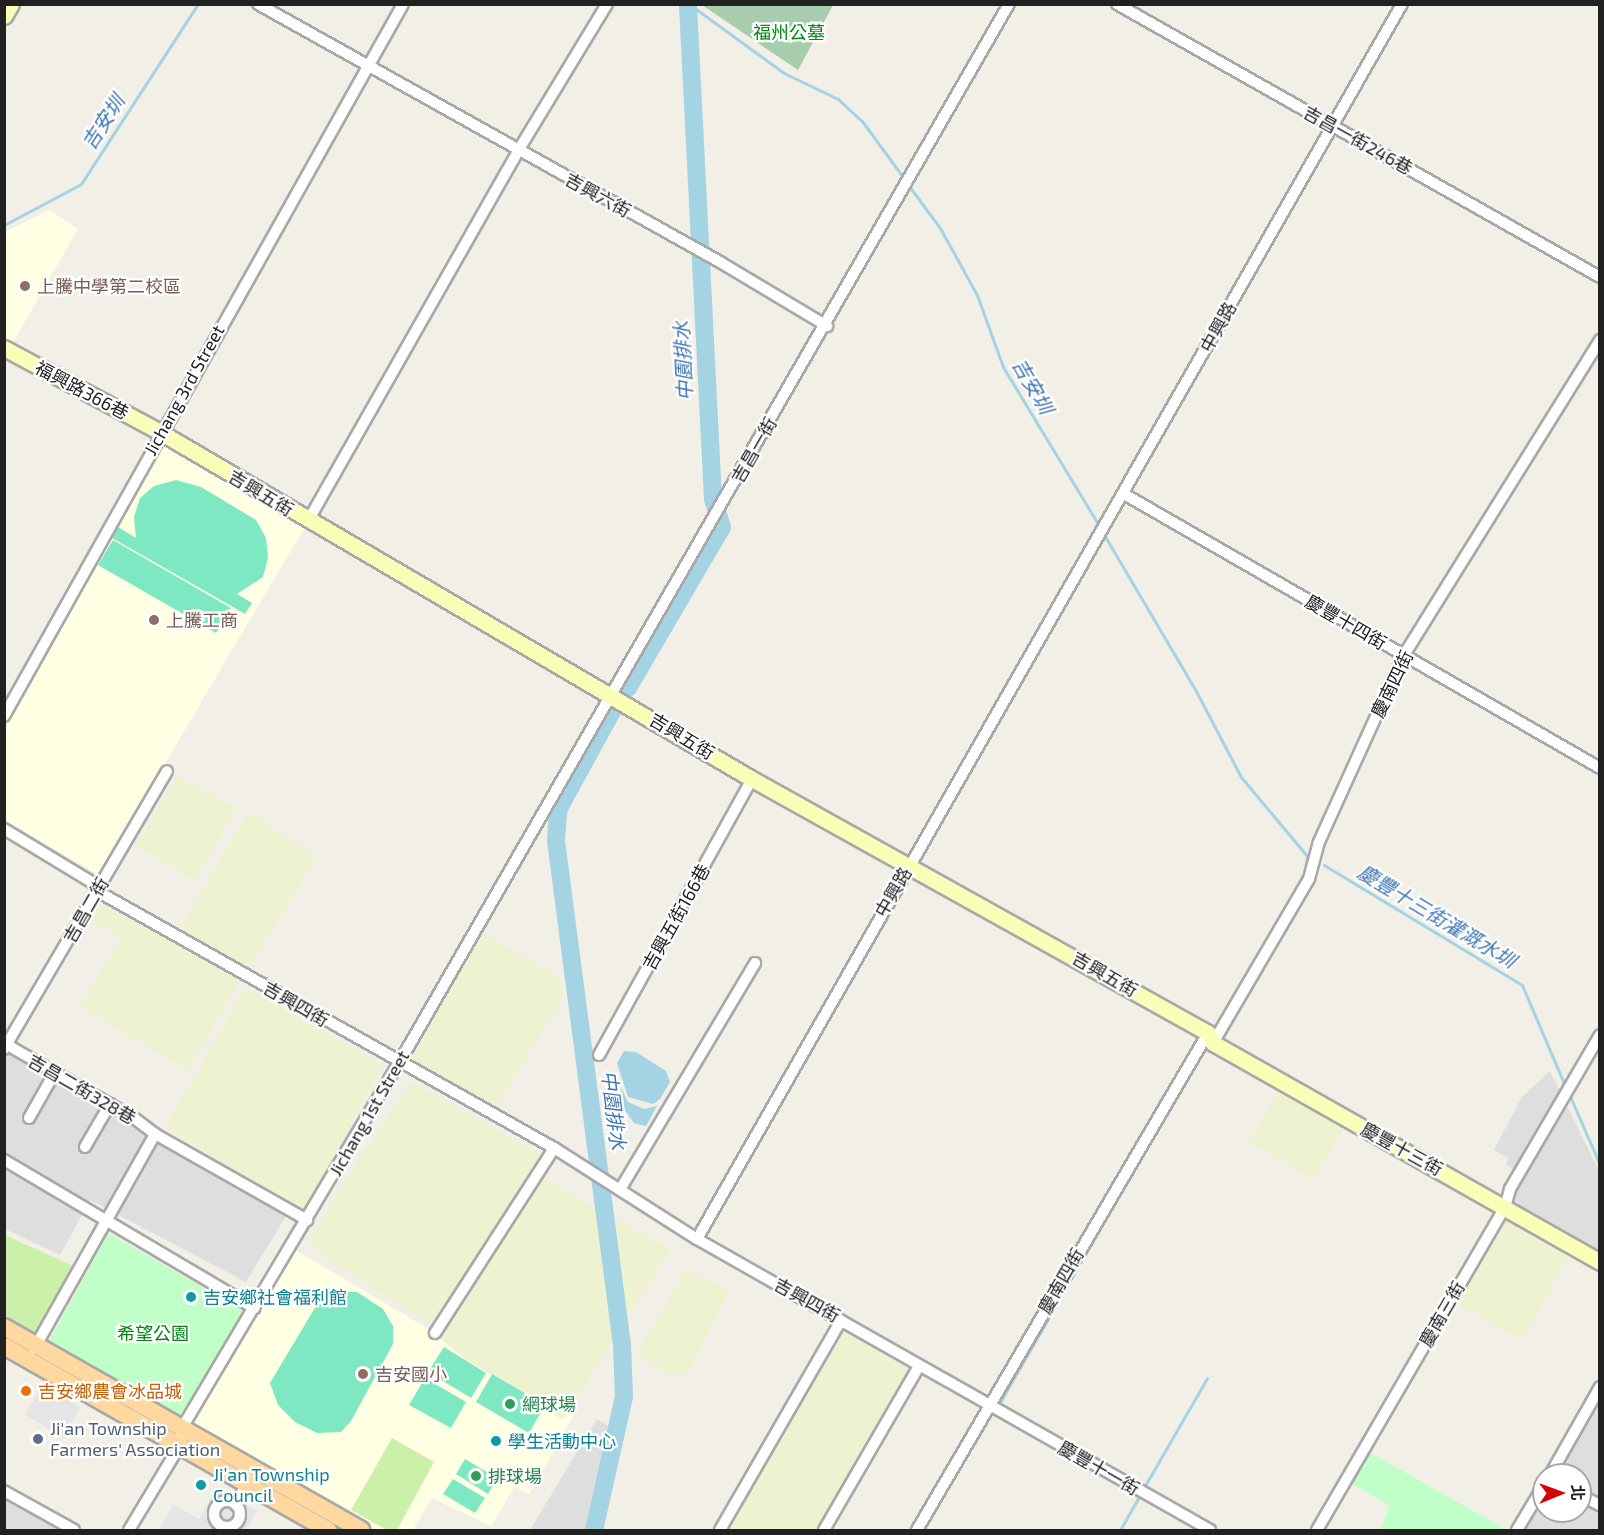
<!DOCTYPE html>
<meta charset="utf-8">
<style>
body{margin:0}
#map{position:relative;width:1604px;height:1535px;overflow:hidden;background:#f2efe7;font-family:"Exo 2","Noto Sans TC",sans-serif}
div>[style]{position:absolute}
[style*='--x']{left:calc(var(--x)*1px);top:calc(var(--y)*1px);width:calc(var(--w)*1px);rotate:calc(var(--a)*1deg)}
.residential>*{inset:0;background:#dfdede}
.education>*{inset:0;background:#feffe3}
.farmland>*{inset:0;background:#eff2d1}
.grass>*{inset:0;background:#caf0a9}
.cemetery>*{inset:0;background:#a6cdad}
.park>*{inset:0;background:#c1ffc8}
.pitch>*{inset:0;background:#7ee8c2}
.parking>*{inset:0;background:#e5e5e5}
.water>*{inset:0;background:#a4d3e3}
.stream>*{height:3px;margin:-1.5px;padding:0 1.5px;transform-origin:1.5px;border-radius:1.5px;background:#a4d3e3}
.river>*{height:18px;margin:-9px;padding:0 9px;transform-origin:9px;border-radius:9px;background:#a4d3e3}
.roads{filter:drop-shadow(2px 0 #a8a8a8) drop-shadow(-2px 0 #a8a8a8) drop-shadow(0 2px #a8a8a8) drop-shadow(0 -2px #a8a8a8)}
.street>*{height:10px;margin:-5px;padding:0 5px;transform-origin:5px;border-radius:5px;background:#fff}
.street>.ring{margin:-5px;padding:0;box-sizing:content-box;background:none;border:10px solid #fff;border-radius:50%}
.secondary>*{height:15px;margin:-7.5px;padding:0 7.5px;transform-origin:7.5px;border-radius:7.5px;background:#faffb8}
.primary>*{height:16px;margin:-8px;padding:0 8px;transform-origin:8px;border-radius:8px;background:#ffd89f}
.dots>*{width:16px;height:16px;translate:-50% -50%;box-sizing:border-box;border:3px solid #fff;border-radius:50%}
span{translate:-50% -50%;white-space:nowrap;text-align:center;line-height:1.15;-webkit-text-stroke:4.5px #fff;paint-order:stroke}
.park-label{font-size:18px;color:#028710}
.street-label{font-size:18px;color:#212121}
.education-label{font-size:18px;color:#785e54}
.left{translate:0 -50%;text-align:left}
.culture-label{font-size:18px;color:#0d838f}
.food-label{font-size:18px;color:#c56008}
.leisure-label{font-size:18px;color:#27864d}
.service-label{font-size:18px;color:#4e5e75}
.water-label{font-size:20px;color:#4077b2;font-style:italic}
.frame{position:absolute;inset:0;border:6px solid #212121;pointer-events:none}
.north{position:absolute;left:1532px;top:1463px;width:60px;height:60px;box-sizing:border-box;background:#fff;border:2px solid #a6a6a6;border-radius:50%;rotate:89deg;font-size:16px;font-weight:700;line-height:24px;text-align:center;color:#212121}
.north::after{content:'';display:block;margin:auto;width:21px;height:27px;background:#d20500;clip-path:polygon(50% 0,100% 100%,50% 72%,0 100%)}
</style>
<div id="map">
<div class="residential">
<i style="clip-path:polygon(4px 1044px,288px 1213px,246px 1282px,90px 1200px,60px 1255px,5px 1229px)"></i>
<i style="clip-path:polygon(1550px 1071px,1599px 1171px,1599px 1256px,1506px 1201px,1523px 1173px,1506px 1165px,1508px 1158px,1494px 1150px,1522px 1097px)"></i>
<i style="clip-path:polygon(1599px 1396px,1599px 1499px,1580px 1488px,1580px 1475px,1558px 1475px)"></i>
<i style="clip-path:polygon(597px 1419px,616px 1430px,591px 1530px,530px 1530px)"></i>
<i style="clip-path:polygon(5px 1490px,73px 1530px,5px 1530px)"></i>
<i style="clip-path:polygon(1544px 1497px,1544px 1511px,1580px 1511px,1580px 1500px,1599px 1510px,1599px 1530px,1525px 1530px)"></i>
</div>
<div class="education">
<i style="clip-path:polygon(49px 210px,78px 229px,12px 344px,5px 340px,5px 232px)"></i>
<i style="clip-path:polygon(158px 443px,306px 525px,99px 875px,5px 820px,5px 714px)"></i>
<i style="clip-path:polygon(295px 1250px,574px 1415px,529px 1495px,515px 1486px,491px 1526px,432px 1498px,413px 1530px,377px 1530px,191px 1426px)"></i>
</div>
<div class="farmland">
<i style="clip-path:polygon(177px 776px,237px 808px,195px 880px,136px 846px)"></i>
<i style="clip-path:polygon(248px 812px,317px 856px,248px 970px,180px 929px)"></i>
<i style="clip-path:polygon(101px 903px,240px 980px,188px 1070px,80px 1007px,121px 937px,92px 921px)"></i>
<i style="clip-path:polygon(480px 932px,559px 977px,564px 998px,495px 1107px,409px 1057px)"></i>
<i style="clip-path:polygon(246px 988px,383px 1065px,305px 1213px,165px 1127px)"></i>
<i style="clip-path:polygon(411px 1082px,540px 1154px,481px 1258px,433px 1325px,332px 1262px,310px 1243px,330px 1205px)"></i>
<i style="clip-path:polygon(1280px 1089px,1344px 1127px,1313px 1180px,1249px 1142px)"></i>
<i style="clip-path:polygon(541px 1177px,670px 1249px,563px 1420px,462px 1357px,440px 1338px,460px 1300px)"></i>
<i style="clip-path:polygon(1505px 1216px,1571px 1253px,1522px 1340px,1456px 1303px)"></i>
<i style="clip-path:polygon(685px 1271px,730px 1288px,688px 1374px,665px 1374px,637px 1353px)"></i>
<i style="clip-path:polygon(845px 1331px,910px 1370px,817px 1530px,728px 1530px)"></i>
</div>
<div class="grass">
<i style="clip-path:polygon(5px 1235px,73px 1266px,35px 1333px,5px 1315px)"></i>
<i style="clip-path:polygon(392px 1438px,434px 1462px,397px 1530px,387px 1530px,351px 1510px)"></i>
</div>
<div class="cemetery">
<i style="clip-path:polygon(702px 5px,833px 5px,798px 70px)"></i>
</div>
<div class="park">
<i style="clip-path:polygon(108px 1233px,244px 1311px,180px 1424px,46px 1347px)"></i>
<i style="clip-path:polygon(1367px 1451px,1502px 1527px,1500px 1530px,1381px 1530px,1389px 1505px,1349px 1482px)"></i>
</div>
<div class="pitch">
<i style="clip-path:polygon(176px 480px,201px 487px,256px 520px,266px 538px,268px 558px,263px 577px,237px 594px,252px 603px,245px 614px,107px 535px,113px 524px,136px 538px,134px 517px,140px 498px,154px 486px)"></i>
<i style="clip-path:polygon(113px 540px,231px 608px,216px 633px,98px 565px)"></i>
<i style="clip-path:polygon(341px 1292px,357px 1292px,383px 1309px,393px 1326px,393px 1344px,351px 1421px,341px 1432px,317px 1433px,295px 1422px,278px 1405px,270px 1383px,319px 1301px)"></i>
<i style="clip-path:polygon(444px 1347px,486px 1373px,471px 1398px,428px 1372px)"></i>
<i style="clip-path:polygon(492px 1374px,545px 1405px,529px 1433px,476px 1402px)"></i>
<i style="clip-path:polygon(425px 1378px,466px 1402px,451px 1428px,409px 1405px)"></i>
<i style="clip-path:polygon(465px 1459px,497px 1478px,488px 1494px,456px 1474px)"></i>
<i style="clip-path:polygon(453px 1479px,485px 1498px,475px 1513px,443px 1494px)"></i>
</div>
<div class="parking">
<i style="clip-path:polygon(42px 1385px,80px 1407px,63px 1437px,25px 1415px)"></i>
<i style="clip-path:polygon(217px 1488px,257px 1511px,246px 1530px,159px 1530px,173px 1505px,199px 1519px)"></i>
</div>
<div class="water">
<i style="clip-path:polygon(624px 1051px,636px 1052px,666px 1071px,670px 1082px,660px 1099px,653px 1104px,628px 1097px,617px 1063px)"></i>
<i style="clip-path:polygon(621px 1087px,628px 1102px,644px 1109px,657px 1106px,646px 1126px,634px 1123px,624px 1109px)"></i>
</div>
<div class="stream">
<i style="--x:689;--y:4;--w:117;--a:36"></i>
<i style="--x:784;--y:73;--w:60;--a:25.7"></i>
<i style="--x:838;--y:99;--w:33;--a:43"></i>
<i style="--x:862;--y:121;--w:73;--a:53.9"></i>
<i style="--x:909;--y:186;--w:52;--a:53.6"></i>
<i style="--x:940;--y:228;--w:77;--a:61.1"></i>
<i style="--x:977;--y:295;--w:77;--a:70.1"></i>
<i style="--x:1003;--y:367;--w:187;--a:58.8"></i>
<i style="--x:4;--y:225;--w:87;--a:-28"></i>
<i style="--x:81;--y:184;--w:215;--a:-57"></i>
<i style="--x:1103;--y:533;--w:183;--a:59.5"></i>
<i style="--x:1196;--y:691;--w:97;--a:62.4"></i>
<i style="--x:1241;--y:777;--w:103;--a:50.1"></i>
<i style="--x:1307;--y:856;--w:20;--a:99"></i>
<i style="--x:1304;--y:876;--w:147;--a:120.2"></i>
<i style="--x:1324;--y:865;--w:232;--a:31.2"></i>
<i style="--x:1522;--y:985;--w:112;--a:66.9"></i>
<i style="--x:1569;--y:1094;--w:77;--a:66.4"></i>
<i style="--x:999;--y:1404;--w:283;--a:-60.1"></i>
<i style="--x:1143;--y:1489;--w:128;--a:-60"></i>
<i style="--x:1120;--y:1530;--w:40;--a:-60.3"></i>
</div>
<div class="river">
<i style="--x:628;--y:688;--w:186;--a:-59.7"></i>
<i style="--x:722;--y:527;--w:29;--a:-108"></i>
<i style="--x:713;--y:499;--w:496;--a:-92.9"></i>
<i style="--x:594;--y:1530;--w:136;--a:-77.3"></i>
<i style="--x:624;--y:1397;--w:52;--a:-92.2"></i>
<i style="--x:622;--y:1345;--w:508;--a:-97.46"></i>
<i style="--x:556;--y:841;--w:31;--a:-86"></i>
<i style="--x:558;--y:810;--w:119;--a:-61.3"></i>
</div>
<div class="roads">
<div class="street">
<i style="--x:258;--y:4;--w:529;--a:29.18"></i>
<i style="--x:720;--y:262;--w:125;--a:30.9"></i>
<i style="--x:1117;--y:4;--w:555;--a:29.48"></i>
<i style="--x:1124;--y:494;--w:549;--a:29.93"></i>
<i style="--x:308;--y:521;--w:425;--a:-60.4"></i>
<i style="--x:518;--y:151;--w:172;--a:-58.8"></i>
<i style="--x:4;--y:716;--w:816;--a:-60.73"></i>
<i style="--x:4;--y:829;--w:104;--a:31.2"></i>
<i style="--x:93;--y:883;--w:9;--a:63"></i>
<i style="--x:97;--y:891;--w:524;--a:29.35"></i>
<i style="--x:554;--y:1148;--w:169;--a:32.5"></i>
<i style="--x:697;--y:1239;--w:590;--a:29.56"></i>
<i style="--x:4;--y:1043;--w:150;--a:30"></i>
<i style="--x:134;--y:1118;--w:26;--a:37"></i>
<i style="--x:1213;--y:1043;--w:190;--a:-59.7"></i>
<i style="--x:1309;--y:879;--w:38;--a:-75"></i>
<i style="--x:1319;--y:842;--w:205;--a:-65.6"></i>
<i style="--x:1404;--y:655;--w:371;--a:-58.1"></i>
<i style="--x:4;--y:1049;--w:322;--a:-59.6"></i>
<i style="--x:599;--y:1055;--w:316;--a:-61"></i>
<i style="--x:29;--y:1118;--w:53;--a:-60.5"></i>
<i style="--x:85;--y:1147;--w:50;--a:-59.8"></i>
<i style="--x:4;--y:1160;--w:291;--a:30.6"></i>
<i style="--x:621;--y:1188;--w:262;--a:-59.2"></i>
<i style="--x:697;--y:1239;--w:1422;--a:-60.28"></i>
<i style="--x:435;--y:1333;--w:220;--a:-57.2"></i>
<i style="--x:34;--y:1349;--w:247;--a:-60.6"></i>
<i style="--x:155;--y:1134;--w:175;--a:29.5"></i>
<i style="--x:1550;--y:1475;--w:101;--a:-60.4"></i>
<i style="--x:4;--y:1491;--w:80;--a:29.1"></i>
<i style="--x:1580;--y:1495;--w:22;--a:27"></i>
<i class="ring" style="left:214px;top:1501px;width:16px;height:16px"></i>
<i style="--x:236;--y:1505;--w:30;--a:-64"></i>
<i style="--x:129;--y:1530;--w:99;--a:-59"></i>
<i style="--x:180;--y:1445;--w:17;--a:-83"></i>
<i style="--x:182;--y:1428;--w:425;--a:-59.3"></i>
<i style="--x:399;--y:1063;--w:1222;--a:-60.06"></i>
<i style="--x:720;--y:1530;--w:242;--a:-60"></i>
<i style="--x:824;--y:1530;--w:190;--a:-59.9"></i>
<i style="--x:917;--y:1530;--w:576;--a:-59.65"></i>
<i style="--x:1317;--y:1530;--w:374;--a:-59.8"></i>
<i style="--x:1505;--y:1207;--w:19;--a:-74"></i>
<i style="--x:1510;--y:1189;--w:178;--a:-59.7"></i>
<i style="--x:1517;--y:1530;--w:52;--a:-59"></i>
</div>
<div class="secondary">
<i style="--x:4;--y:16;--w:14;--a:-60"></i>
<i style="--x:4;--y:348;--w:177;--a:28.3"></i>
<i style="--x:160;--y:432;--w:686;--a:30.38"></i>
<i style="--x:752;--y:779;--w:522;--a:29.12"></i>
<i style="--x:1208;--y:1033;--w:11;--a:63"></i>
<i style="--x:1213;--y:1043;--w:445;--a:29.5"></i>
</div>
<div class="primary">
<i style="--x:4;--y:1327;--w:411;--a:29.6"></i>
<i style="--x:4;--y:1346;--w:373;--a:29.6"></i>
</div>
</div>
<div class="dots">
<i style="left:25px;top:286px;background:#8d6e63"></i>
<i style="left:154px;top:620px;background:#8d6e63"></i>
<i style="left:191px;top:1297px;background:#0f9aa8"></i>
<i style="left:363px;top:1374px;background:#8d6e63"></i>
<i style="left:26px;top:1391px;background:#e8710a"></i>
<i style="left:510px;top:1404px;background:#2e9e5b"></i>
<i style="left:38px;top:1439px;background:#5c6f8a"></i>
<i style="left:496px;top:1441px;background:#0f9aa8"></i>
<i style="left:476px;top:1476px;background:#2e9e5b"></i>
<i style="left:201px;top:1485px;background:#0f9aa8"></i>
</div>
<div class="park-label">
<span style="left:789px;top:32px">福州公墓</span>
<span style="left:153px;top:1333px">希望公園</span>
</div>
<div class="street-label">
<span style="left:1358px;top:140px;rotate:29deg">吉昌一街246巷</span>
<span style="left:598px;top:195px;rotate:29deg">吉興六街</span>
<span style="left:1218px;top:327px;rotate:-61deg">中興路</span>
<span style="left:82px;top:390px;rotate:28deg">福興路366巷</span>
<span style="left:184px;top:390px;rotate:-61deg">Jichang 3rd Street</span>
<span style="left:754px;top:450px;rotate:-60deg">吉昌一街</span>
<span style="left:261px;top:493px;rotate:31deg">吉興五街</span>
<span style="left:1346px;top:622px;rotate:30deg">慶豐十四街</span>
<span style="left:1392px;top:684px;rotate:-64deg">慶南四街</span>
<span style="left:682px;top:736px;rotate:31deg">吉興五街</span>
<span style="left:893px;top:892px;rotate:-60deg">中興路</span>
<span style="left:86px;top:910px;rotate:-60deg">吉昌二街</span>
<span style="left:676px;top:917px;rotate:-61deg">吉興五街166巷</span>
<span style="left:1105px;top:974px;rotate:30deg">吉興五街</span>
<span style="left:296px;top:1004px;rotate:30deg">吉興四街</span>
<span style="left:82px;top:1089px;rotate:30deg">吉昌二街328巷</span>
<span style="left:369px;top:1113px;rotate:-60deg">Jichang 1st Street</span>
<span style="left:1402px;top:1149px;rotate:29deg">慶豐十三街</span>
<span style="left:1061px;top:1281px;rotate:-60deg">慶南四街</span>
<span style="left:807px;top:1300px;rotate:29deg">吉興四街</span>
<span style="left:1442px;top:1314px;rotate:-60deg">慶南三街</span>
<span style="left:1099px;top:1468px;rotate:30deg">慶豐十一街</span>
</div>
<div class="education-label">
<span class="left" style="left:37px;top:286px">上騰中學第二校區</span>
<span class="left" style="left:166px;top:620px">上騰工商</span>
<span class="left" style="left:375px;top:1374px">吉安國小</span>
</div>
<div class="culture-label">
<span class="left" style="left:203px;top:1297px">吉安鄉社會福利館</span>
<span class="left" style="left:508px;top:1441px">學生活動中心</span>
<span class="left" style="left:213px;top:1485px">Ji’an Township<br>Council</span>
</div>
<div class="food-label">
<span class="left" style="left:38px;top:1391px">吉安鄉農會冰品城</span>
</div>
<div class="leisure-label">
<span class="left" style="left:522px;top:1404px">網球場</span>
<span class="left" style="left:488px;top:1476px">排球場</span>
</div>
<div class="service-label">
<span class="left" style="left:50px;top:1439px">Ji'an Township<br>Farmers' Association</span>
</div>
<div class="water-label">
<span style="left:103px;top:122px;rotate:-57deg">吉安圳</span>
<span style="left:683px;top:361px;rotate:-93deg">中園排水</span>
<span style="left:1033px;top:386px;rotate:60deg">吉安圳</span>
<span style="left:1437px;top:916px;rotate:31deg">慶豐十三街灌溉水圳</span>
<span style="left:614px;top:1110px;rotate:83deg">中園排水</span>
</div>
<div class="frame"></div>
<div class="north">北</div>
</div>
